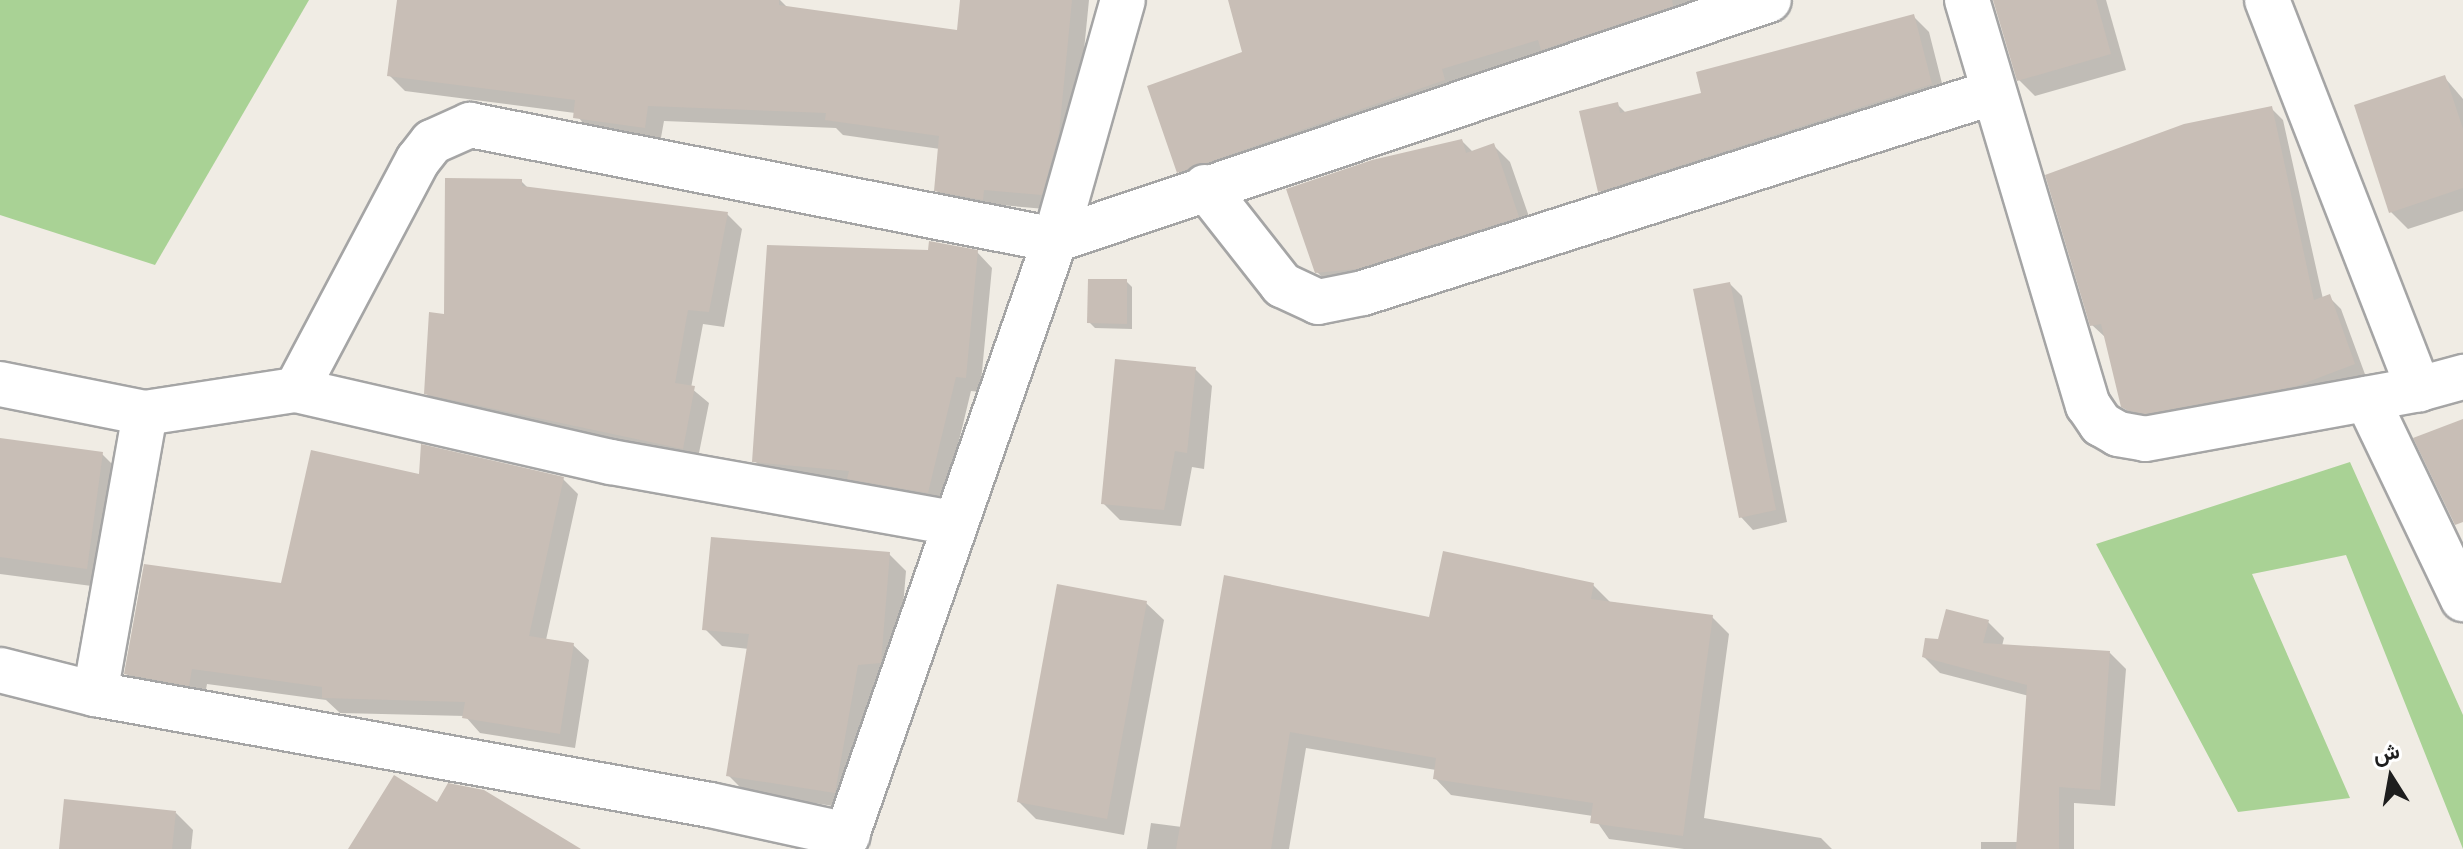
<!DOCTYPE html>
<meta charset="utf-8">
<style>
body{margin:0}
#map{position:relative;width:2463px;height:849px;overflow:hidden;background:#f0ece4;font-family:"Varela Round",Vazirmatn,sans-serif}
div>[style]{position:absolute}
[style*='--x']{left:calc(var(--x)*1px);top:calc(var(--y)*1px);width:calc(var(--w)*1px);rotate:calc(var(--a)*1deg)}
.forest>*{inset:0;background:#a9d295}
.shadow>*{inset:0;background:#0003}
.building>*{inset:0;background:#c8beb6}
.roads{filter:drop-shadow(2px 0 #a5a5a5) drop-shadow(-2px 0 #a5a5a5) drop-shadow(0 2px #a5a5a5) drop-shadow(0 -2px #a5a5a5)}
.street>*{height:44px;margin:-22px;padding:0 22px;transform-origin:22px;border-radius:22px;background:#fff}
span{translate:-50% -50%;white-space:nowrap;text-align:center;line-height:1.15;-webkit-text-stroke:7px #fff;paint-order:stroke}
.north{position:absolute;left:2351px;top:737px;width:80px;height:80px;-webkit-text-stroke:6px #fff;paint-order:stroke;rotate:349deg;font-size:22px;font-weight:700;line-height:32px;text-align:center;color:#1e1e1e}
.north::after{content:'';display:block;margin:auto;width:28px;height:36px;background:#1e1e1e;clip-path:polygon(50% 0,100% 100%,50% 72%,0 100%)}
</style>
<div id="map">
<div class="forest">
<i style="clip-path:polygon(0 0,309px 0,155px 265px,0 215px)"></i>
<i style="clip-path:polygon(2350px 462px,2463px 715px,2463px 849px,2346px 555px,2252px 574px,2350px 798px,2238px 812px,2096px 544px)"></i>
</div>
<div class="shadow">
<i style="clip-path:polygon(399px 0,780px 0,788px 8px,958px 32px,962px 0,1089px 0,1074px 151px,1057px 210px,1000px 205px,999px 215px,952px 206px,936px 190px,940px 149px,843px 135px,836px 128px,664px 121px,660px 143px,591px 133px,575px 113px,405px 91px,389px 75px)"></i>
<i style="clip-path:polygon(1231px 0,1761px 0,1197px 190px,1179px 172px,1244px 54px)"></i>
<i style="clip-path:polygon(1995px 0,2106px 0,2126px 70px,2035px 96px,2019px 80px)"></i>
<i style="clip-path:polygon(1913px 16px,1929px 32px,1946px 99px,1615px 206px,1600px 191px,1617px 104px,1626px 113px,1704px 94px)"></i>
<i style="clip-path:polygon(2445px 78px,2463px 99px,2463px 211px,2408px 229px,2391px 212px)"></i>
<i style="clip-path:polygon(2271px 108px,2283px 120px,2323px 299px,2329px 297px,2341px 309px,2366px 377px,2310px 397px,2135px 418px,2122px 406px,2105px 337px,2092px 325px)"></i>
<i style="clip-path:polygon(1462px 141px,1473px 152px,1493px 145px,1510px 162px,1535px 234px,1334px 289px,1317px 272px)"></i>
<i style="clip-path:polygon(521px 181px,529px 189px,727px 214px,742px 229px,724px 327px,703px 324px,691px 388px,709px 403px,697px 463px,441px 408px,426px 393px,446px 316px)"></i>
<i style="clip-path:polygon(977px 252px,992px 268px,980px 392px,971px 391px,943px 507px,770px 476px,755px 461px)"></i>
<i style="clip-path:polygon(1126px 281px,1132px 287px,1132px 329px,1095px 328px,1089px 322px)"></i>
<i style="clip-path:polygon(1730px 284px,1742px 296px,1787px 522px,1753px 530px,1741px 517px)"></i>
<i style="clip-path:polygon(1195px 369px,1212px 386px,1204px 469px,1192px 467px,1181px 526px,1120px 520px,1103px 503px)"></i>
<i style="clip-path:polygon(0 440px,102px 454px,122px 474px,107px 588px,0 574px)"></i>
<i style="clip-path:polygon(420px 476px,563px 479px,578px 494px,546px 640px,573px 645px,589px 660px,575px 748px,480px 733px,465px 716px,340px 713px,326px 700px,207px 684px,204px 700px,142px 689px,126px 673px,283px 585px)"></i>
<i style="clip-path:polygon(889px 554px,906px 571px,897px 679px,875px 681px,852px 809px,745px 792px,728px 775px,749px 649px,722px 646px,705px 629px)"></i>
<i style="clip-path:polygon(1226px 578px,1431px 619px,1593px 585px,1610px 602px,1712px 617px,1729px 634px,1704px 818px,1821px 838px,1832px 849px,1684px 849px,1609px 839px,1593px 816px,1451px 795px,1435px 778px,1436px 770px,1306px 748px,1289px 849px,1147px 849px,1151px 823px,1182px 827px)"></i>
<i style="clip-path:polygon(1146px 603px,1164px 620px,1124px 835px,1036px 819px,1019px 802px)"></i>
<i style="clip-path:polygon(1988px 622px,2004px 638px,2002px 646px,2110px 653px,2126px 669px,2115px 806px,2074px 803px,2074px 849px,1981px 849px,1981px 842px,2018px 842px,2029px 696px,1940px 673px,1924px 657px,1940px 642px)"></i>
<i style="clip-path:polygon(176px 813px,193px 830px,191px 849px,61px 849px)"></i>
</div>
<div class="building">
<i style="clip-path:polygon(397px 0,779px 0,779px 5px,957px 30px,960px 0,1072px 0,1059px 134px,1042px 195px,984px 190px,983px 200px,934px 191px,939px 136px,825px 120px,826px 113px,648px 106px,645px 128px,573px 118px,575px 100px,387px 76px)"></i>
<i style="clip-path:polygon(1228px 0,1672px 0,1673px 6px,1541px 50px,1538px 40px,1442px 69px,1445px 80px,1177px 173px,1147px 86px,1242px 52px)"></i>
<i style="clip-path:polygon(1993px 0,2096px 0,2111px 54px,2017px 81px)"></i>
<i style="clip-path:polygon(1914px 14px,1932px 84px,1598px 192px,1579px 111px,1618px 102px,1620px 113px,1701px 93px,1696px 72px)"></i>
<i style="clip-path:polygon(2445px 75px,2463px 129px,2463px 188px,2389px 213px,2354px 105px)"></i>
<i style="clip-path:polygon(2272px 106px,2314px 300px,2330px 294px,2355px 364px,2297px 386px,2145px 414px,2127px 410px,2121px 407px,2101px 324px,2090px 326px,2045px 175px,2184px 124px)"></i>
<i style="clip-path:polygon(1462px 139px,1466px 153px,1494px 143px,1519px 217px,1357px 269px,1315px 273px,1286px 189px,1372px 160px)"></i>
<i style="clip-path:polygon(445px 178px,522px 179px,522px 186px,728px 212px,709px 312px,688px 310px,675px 383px,695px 386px,683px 449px,424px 394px,429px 312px,444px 314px)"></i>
<i style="clip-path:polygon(929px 241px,978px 250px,966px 378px,956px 377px,928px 493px,847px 479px,849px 471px,752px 462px,767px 245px,928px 250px)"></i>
<i style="clip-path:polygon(1088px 279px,1127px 279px,1127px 324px,1087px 323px)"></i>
<i style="clip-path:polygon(1730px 282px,1776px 510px,1739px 518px,1693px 289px)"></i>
<i style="clip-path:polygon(1115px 359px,1196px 367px,1187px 453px,1175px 451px,1164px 510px,1101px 504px)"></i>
<i style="clip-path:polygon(2463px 419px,2463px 522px,2455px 525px,2413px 438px)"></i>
<i style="clip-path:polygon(0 438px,103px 452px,87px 569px,0 557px)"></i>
<i style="clip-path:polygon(421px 444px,564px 477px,529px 636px,574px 643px,560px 734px,462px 718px,465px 702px,322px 698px,322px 687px,192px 669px,189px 686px,124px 674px,144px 564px,281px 583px,311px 450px,419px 474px)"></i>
<i style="clip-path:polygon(711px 537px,890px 552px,881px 663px,858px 665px,835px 793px,726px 776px,749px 634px,702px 630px)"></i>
<i style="clip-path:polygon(1443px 551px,1594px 583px,1591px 599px,1713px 615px,1683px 836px,1590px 823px,1593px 803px,1433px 779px,1436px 758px,1290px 732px,1271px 849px,1176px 849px,1224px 575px,1429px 617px)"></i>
<i style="clip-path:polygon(1057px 584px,1147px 601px,1107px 819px,1017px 802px)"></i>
<i style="clip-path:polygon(1946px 609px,1989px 620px,1983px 643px,2110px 651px,2100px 790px,2059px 787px,2059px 849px,2016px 849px,2027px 685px,1922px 657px,1925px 638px,1938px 639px)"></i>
<i style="clip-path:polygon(394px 775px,437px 802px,448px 783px,484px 790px,581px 849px,348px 849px)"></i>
<i style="clip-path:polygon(64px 799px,176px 811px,172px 849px,59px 849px)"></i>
</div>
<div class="roads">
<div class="street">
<i style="--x:1967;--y:0;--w:423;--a:73.4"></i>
<i style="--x:2088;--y:405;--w:23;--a:56"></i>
<i style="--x:2101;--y:424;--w:20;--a:30"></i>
<i style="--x:2118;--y:434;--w:27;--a:10"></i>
<i style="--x:2145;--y:439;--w:279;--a:-10.3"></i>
<i style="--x:2419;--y:389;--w:46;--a:-15.3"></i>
<i style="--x:2267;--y:0;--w:418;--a:68.7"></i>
<i style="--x:1205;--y:187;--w:125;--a:51.8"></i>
<i style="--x:1282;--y:285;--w:40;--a:25"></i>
<i style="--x:1318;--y:302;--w:46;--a:-11.3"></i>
<i style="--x:1363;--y:293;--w:662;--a:-17.67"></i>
<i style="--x:0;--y:384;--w:148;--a:11.3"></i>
<i style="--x:145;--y:413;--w:153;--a:-8.7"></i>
<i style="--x:296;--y:390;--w:260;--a:-62.1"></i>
<i style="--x:418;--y:160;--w:23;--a:-52"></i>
<i style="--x:432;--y:142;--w:42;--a:-24.1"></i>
<i style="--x:470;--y:125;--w:596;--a:11.12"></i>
<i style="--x:1055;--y:240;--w:753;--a:-18.58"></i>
<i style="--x:296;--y:390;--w:323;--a:12.9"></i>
<i style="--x:611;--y:462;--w:346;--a:10.1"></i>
<i style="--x:2367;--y:399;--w:222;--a:64.4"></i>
<i style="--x:0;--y:670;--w:98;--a:14.2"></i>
<i style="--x:95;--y:694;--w:625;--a:10.23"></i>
<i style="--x:710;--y:805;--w:141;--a:12.3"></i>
<i style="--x:95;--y:694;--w:285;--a:-79.9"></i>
<i style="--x:842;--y:849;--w:645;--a:-70.72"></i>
<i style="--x:1055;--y:240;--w:249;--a:-74.2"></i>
</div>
</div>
<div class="north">ش</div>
</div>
